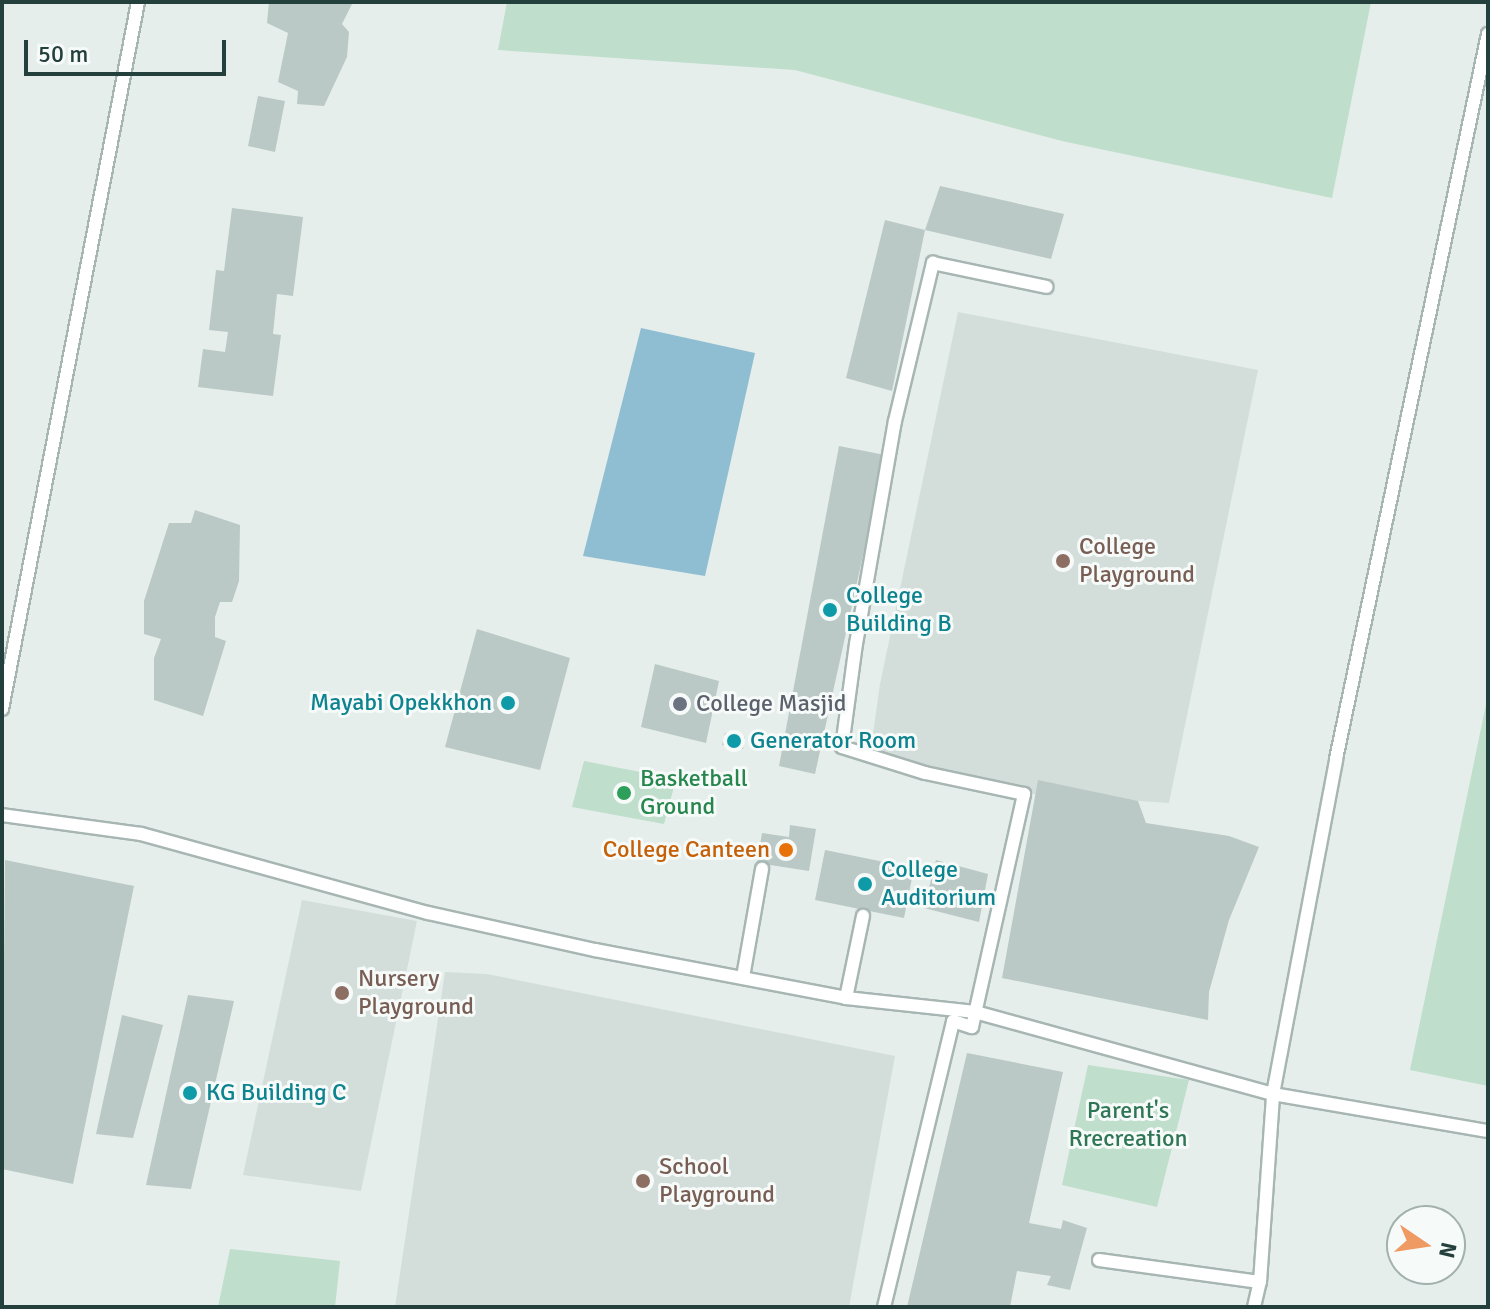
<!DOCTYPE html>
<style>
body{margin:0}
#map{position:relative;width:1490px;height:1309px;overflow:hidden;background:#e5eeeb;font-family:Signika,sans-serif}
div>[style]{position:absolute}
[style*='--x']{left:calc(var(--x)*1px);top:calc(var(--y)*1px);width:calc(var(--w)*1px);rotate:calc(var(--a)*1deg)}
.built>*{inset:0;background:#d3dedb}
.green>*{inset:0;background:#bfdecc}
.water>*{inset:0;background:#8fbdd1}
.building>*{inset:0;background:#bac9c5}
.roads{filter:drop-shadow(2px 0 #a7b6b3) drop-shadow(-2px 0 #a7b6b3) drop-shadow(0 2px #a7b6b3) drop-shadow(0 -2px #a7b6b3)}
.service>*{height:12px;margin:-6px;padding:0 6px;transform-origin:6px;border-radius:6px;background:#fff}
.dots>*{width:22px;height:22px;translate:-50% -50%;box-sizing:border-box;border:4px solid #f6faf9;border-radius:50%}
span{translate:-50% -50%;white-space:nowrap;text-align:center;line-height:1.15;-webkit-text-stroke:6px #f6faf9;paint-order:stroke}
.education-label{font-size:24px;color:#785e54}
.left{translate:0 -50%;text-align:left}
.culture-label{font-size:24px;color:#0d838f}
.right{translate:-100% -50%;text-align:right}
.worship-label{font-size:24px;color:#5b616d}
.leisure-label{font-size:24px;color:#27864d}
.food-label{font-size:24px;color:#c56008}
.park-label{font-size:24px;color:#2f7655}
.frame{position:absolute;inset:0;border:4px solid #24403d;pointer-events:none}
.north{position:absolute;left:1386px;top:1205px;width:80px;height:80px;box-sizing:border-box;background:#f6faf9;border:2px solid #a2b0ae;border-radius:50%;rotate:103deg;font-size:22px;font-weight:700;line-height:32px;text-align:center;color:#24403d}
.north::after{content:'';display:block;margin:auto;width:28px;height:36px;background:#ef9a62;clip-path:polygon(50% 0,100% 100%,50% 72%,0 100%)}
.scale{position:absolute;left:24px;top:40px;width:202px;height:36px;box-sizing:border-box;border:4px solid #24403d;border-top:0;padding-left:10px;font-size:24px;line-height:28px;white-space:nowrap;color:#24403d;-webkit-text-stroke:6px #f6faf9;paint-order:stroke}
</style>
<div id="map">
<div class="built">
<i style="clip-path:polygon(958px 312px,1258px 370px,1169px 803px,1019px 793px,870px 755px,880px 684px)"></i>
<i style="clip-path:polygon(302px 900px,417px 921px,361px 1191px,243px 1175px)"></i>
<i style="clip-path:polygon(445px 972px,487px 974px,895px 1056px,849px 1307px,395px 1307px)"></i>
</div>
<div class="green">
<i style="clip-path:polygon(507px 2px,1371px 2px,1332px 198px,1062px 141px,795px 70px,498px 50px)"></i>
<i style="clip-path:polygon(1488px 695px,1488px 1086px,1410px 1070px)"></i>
<i style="clip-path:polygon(584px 761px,676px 779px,664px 824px,572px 807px)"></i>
<i style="clip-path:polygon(1088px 1065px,1189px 1080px,1157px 1207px,1062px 1185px)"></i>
<i style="clip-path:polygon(230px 1249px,340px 1261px,335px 1307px,218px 1307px)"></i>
</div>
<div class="water">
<i style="clip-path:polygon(641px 328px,755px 353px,705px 576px,583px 556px)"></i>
</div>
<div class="building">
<i style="clip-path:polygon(269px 2px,353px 2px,342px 24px,349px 32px,347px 57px,324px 106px,297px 104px,298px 91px,278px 82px,288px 33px,267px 23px)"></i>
<i style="clip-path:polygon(258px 96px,285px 101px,275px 152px,248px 146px)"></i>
<i style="clip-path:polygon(940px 186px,1064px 214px,1051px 259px,925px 230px)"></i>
<i style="clip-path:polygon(232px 208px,303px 217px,293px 296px,277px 294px,273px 334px,281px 335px,273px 396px,198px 387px,203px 349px,225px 352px,228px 332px,209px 330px,216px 270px,224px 271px)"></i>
<i style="clip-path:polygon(885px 220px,925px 230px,892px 391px,846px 378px)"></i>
<i style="clip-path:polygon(839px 446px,885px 455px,815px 774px,779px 766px)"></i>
<i style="clip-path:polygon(195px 510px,240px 525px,239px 581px,232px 602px,220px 602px,215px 617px,215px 637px,226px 641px,203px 716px,154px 700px,154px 658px,161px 639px,144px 634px,144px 601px,169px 523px,191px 523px)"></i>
<i style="clip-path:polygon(477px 629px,570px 658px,540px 770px,445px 747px)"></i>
<i style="clip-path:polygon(655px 664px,719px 681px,706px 743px,641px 727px)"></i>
<i style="clip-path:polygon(725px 733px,745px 737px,743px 749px,722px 745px)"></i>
<i style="clip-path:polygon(1038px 780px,1138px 801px,1146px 823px,1229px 836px,1259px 847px,1229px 920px,1209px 992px,1208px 1020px,1002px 978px)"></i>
<i style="clip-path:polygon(790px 825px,816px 829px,809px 871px,757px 863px,762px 833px,789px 837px)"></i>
<i style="clip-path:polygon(825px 850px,914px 868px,904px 918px,815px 900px)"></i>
<i style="clip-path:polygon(5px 860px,134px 886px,73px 1184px,2px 1169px)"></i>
<i style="clip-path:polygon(936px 860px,988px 874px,979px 922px,924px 908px)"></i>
<i style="clip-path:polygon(188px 995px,234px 1001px,191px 1189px,146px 1185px)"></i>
<i style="clip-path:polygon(122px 1015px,163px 1025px,133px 1138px,96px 1134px)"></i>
<i style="clip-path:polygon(967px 1053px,1063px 1072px,1029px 1223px,1061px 1229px,1063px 1220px,1087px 1228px,1070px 1290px,1047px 1285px,1051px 1276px,1017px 1271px,1010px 1307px,907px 1307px)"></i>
</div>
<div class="roads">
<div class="service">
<i style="--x:2;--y:709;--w:720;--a:-79.11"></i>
<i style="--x:2;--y:815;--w:140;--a:7.8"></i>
<i style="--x:141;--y:834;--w:298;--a:15.4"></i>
<i style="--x:428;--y:913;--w:171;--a:12.5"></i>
<i style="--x:595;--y:950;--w:256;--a:10.8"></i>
<i style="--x:846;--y:998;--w:130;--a:6.2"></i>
<i style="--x:975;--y:1012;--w:309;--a:15.4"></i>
<i style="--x:1273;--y:1094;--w:218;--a:9.8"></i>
<i style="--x:743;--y:977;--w:110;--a:-80"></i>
<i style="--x:846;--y:998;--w:84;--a:-78.3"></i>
<i style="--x:1099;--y:1260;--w:162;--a:7.8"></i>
<i style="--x:884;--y:1307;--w:294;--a:-76.4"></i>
<i style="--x:953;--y:1021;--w:20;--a:18"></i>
<i style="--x:972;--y:1027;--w:239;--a:-77.4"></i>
<i style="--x:1024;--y:794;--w:101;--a:-168"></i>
<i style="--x:925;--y:773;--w:87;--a:-162.6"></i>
<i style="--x:842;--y:747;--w:104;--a:-82.3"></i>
<i style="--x:856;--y:644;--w:226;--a:-80.1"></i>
<i style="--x:895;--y:421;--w:163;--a:-76.5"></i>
<i style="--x:933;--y:263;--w:116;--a:11.9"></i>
<i style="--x:1254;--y:1307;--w:26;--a:-77"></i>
<i style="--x:1260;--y:1282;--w:188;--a:-86"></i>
<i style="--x:1273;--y:1094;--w:341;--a:-79.3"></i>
<i style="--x:1336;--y:759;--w:741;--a:-78.16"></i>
</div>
</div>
<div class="dots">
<i style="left:1063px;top:561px;background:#8d6e63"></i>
<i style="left:830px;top:610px;background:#0f9aa8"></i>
<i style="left:508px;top:703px;background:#0f9aa8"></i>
<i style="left:680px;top:704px;background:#6b7280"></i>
<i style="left:734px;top:741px;background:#0f9aa8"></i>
<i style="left:624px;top:793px;background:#2e9e5b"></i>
<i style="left:786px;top:850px;background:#e8710a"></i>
<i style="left:865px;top:884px;background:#0f9aa8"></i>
<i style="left:342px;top:993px;background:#8d6e63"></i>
<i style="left:190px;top:1093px;background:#0f9aa8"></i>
<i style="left:643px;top:1181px;background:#8d6e63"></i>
</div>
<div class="education-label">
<span class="left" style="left:1079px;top:561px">College<br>Playground</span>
<span class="left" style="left:358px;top:993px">Nursery<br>Playground</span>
<span class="left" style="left:659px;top:1181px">School<br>Playground</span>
</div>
<div class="culture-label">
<span class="left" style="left:846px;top:610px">College<br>Building B</span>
<span class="right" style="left:492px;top:703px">Mayabi Opekkhon</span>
<span class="left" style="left:750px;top:741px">Generator Room</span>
<span class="left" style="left:881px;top:884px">College<br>Auditorium</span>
<span class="left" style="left:206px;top:1093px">KG Building C</span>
</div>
<div class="worship-label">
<span class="left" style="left:696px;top:704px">College Masjid</span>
</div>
<div class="leisure-label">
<span class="left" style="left:640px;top:793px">Basketball<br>Ground</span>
</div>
<div class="food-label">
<span class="right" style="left:770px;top:850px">College Canteen</span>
</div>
<div class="park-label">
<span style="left:1128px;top:1125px">Parent's<br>Rrecreation</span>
</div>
<div class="frame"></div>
<div class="north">N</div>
<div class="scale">50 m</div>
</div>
